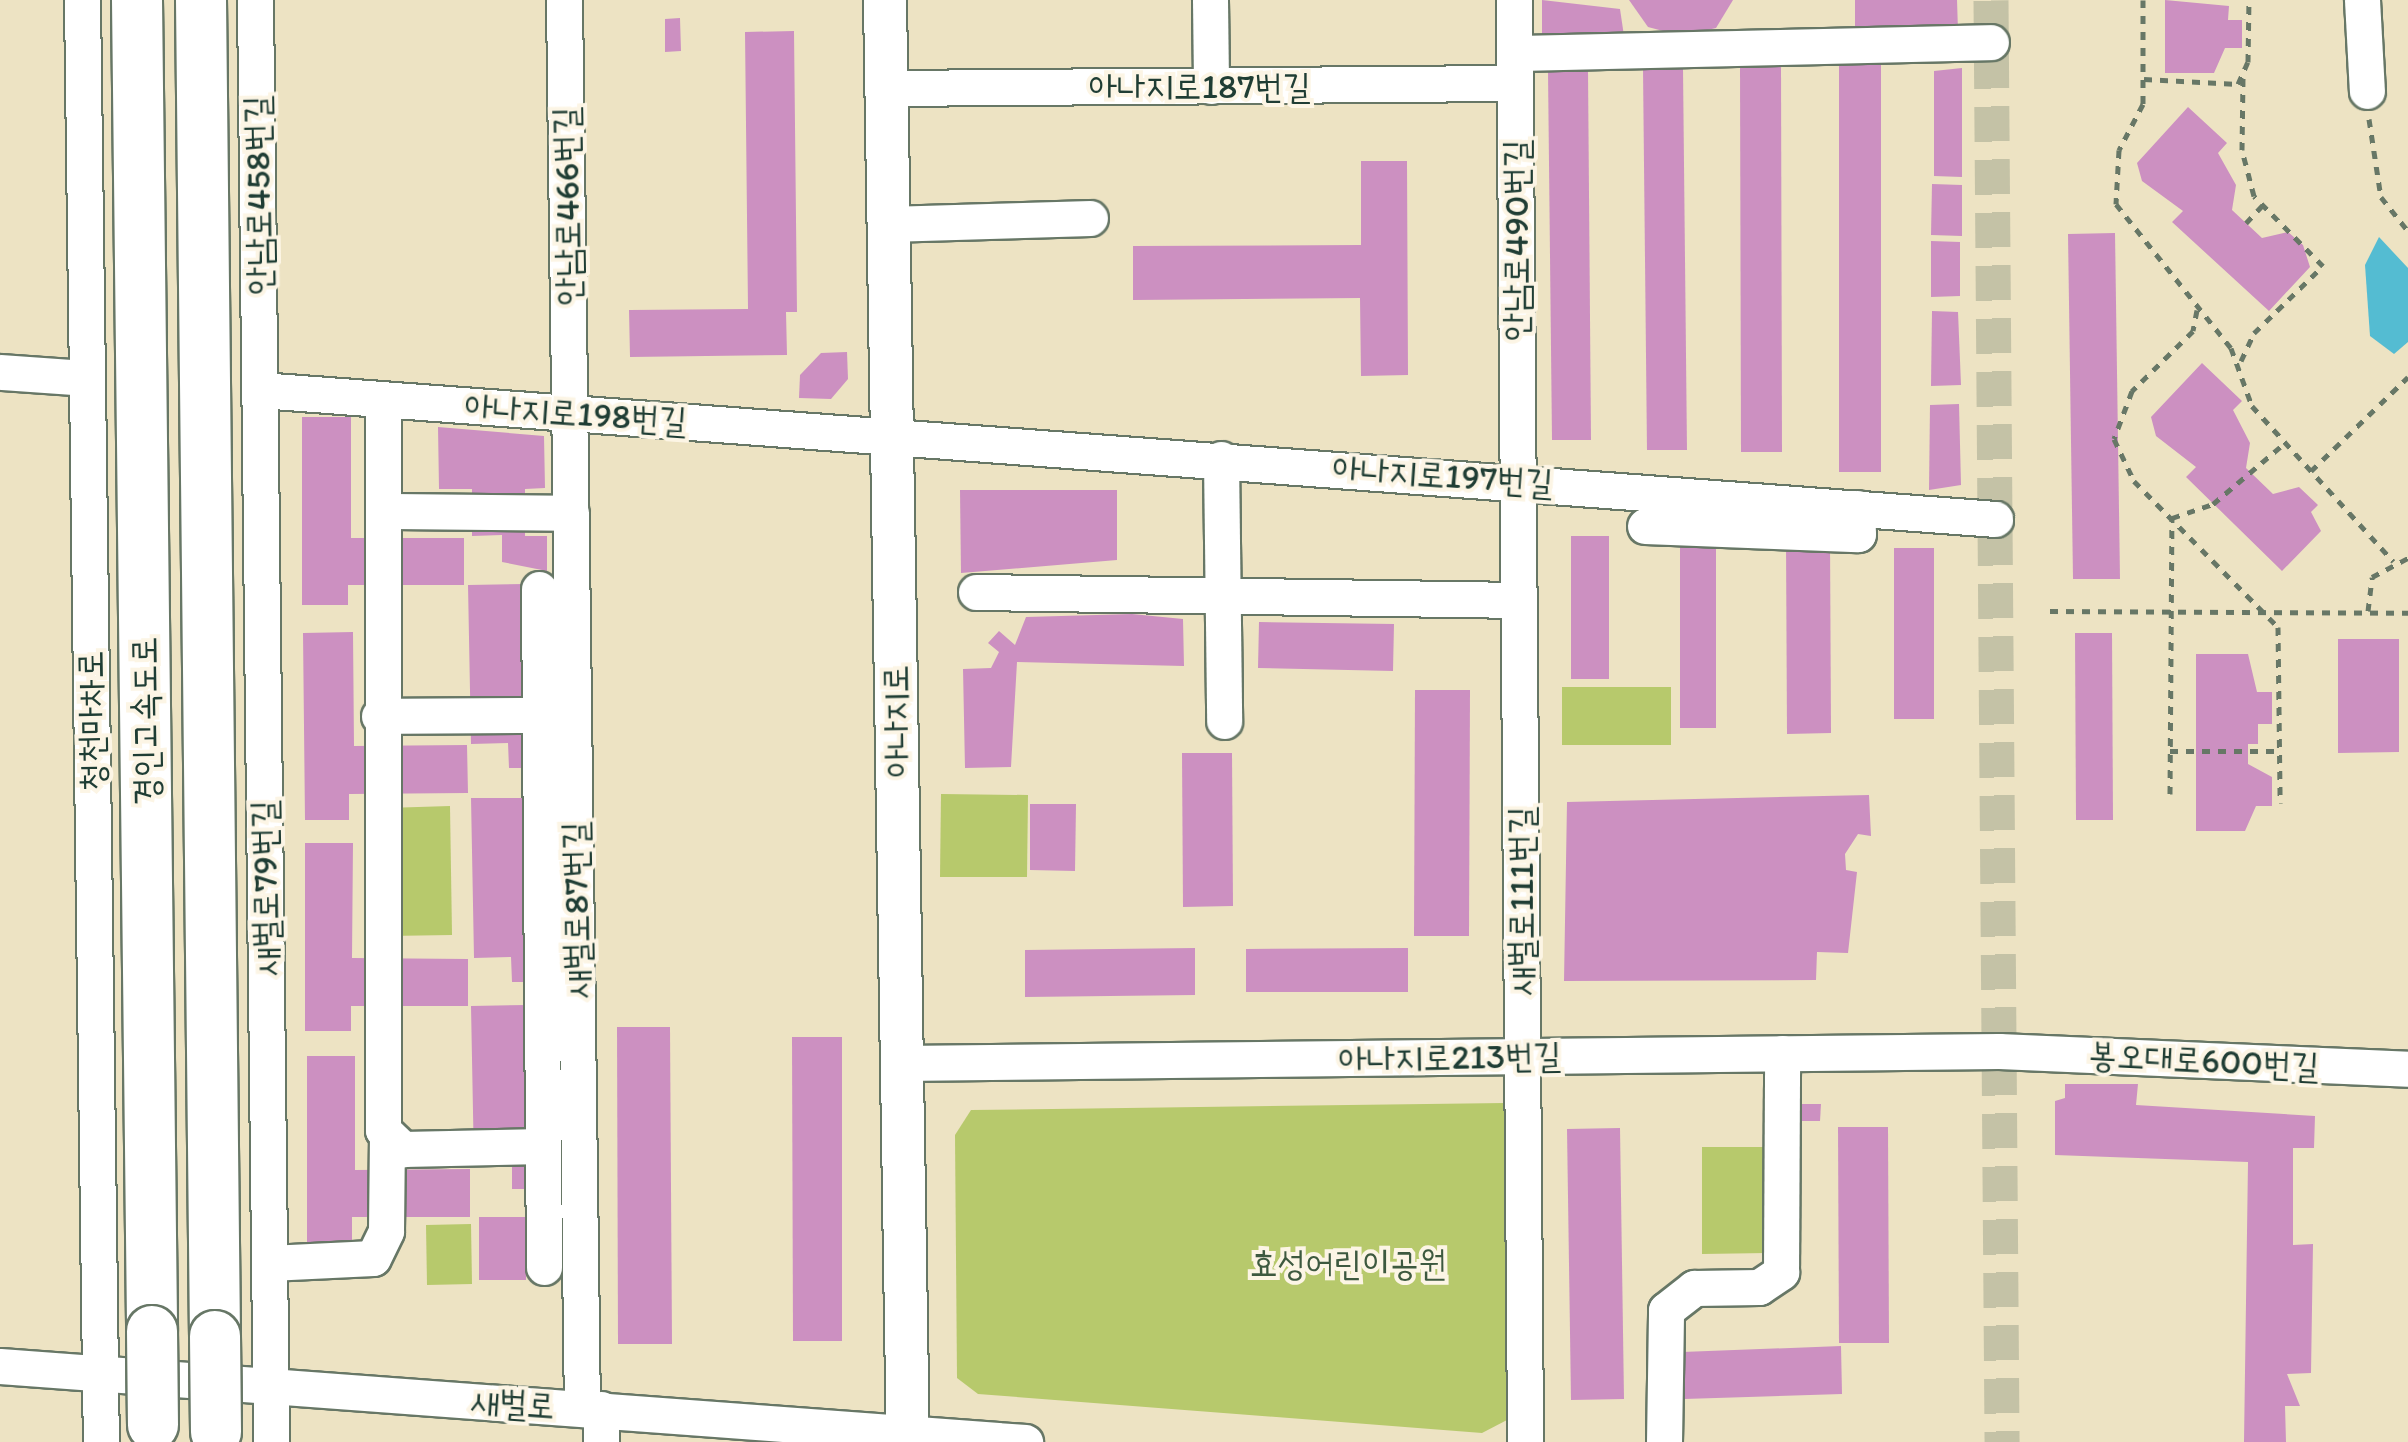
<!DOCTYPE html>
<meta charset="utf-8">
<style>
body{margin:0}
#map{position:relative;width:2408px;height:1442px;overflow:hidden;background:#ede3c3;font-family:Itim,"Poor Story",sans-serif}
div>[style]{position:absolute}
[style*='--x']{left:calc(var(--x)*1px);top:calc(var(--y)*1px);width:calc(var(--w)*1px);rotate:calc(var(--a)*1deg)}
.green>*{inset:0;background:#b7c96c}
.water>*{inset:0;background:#54bcd2}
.building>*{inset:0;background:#cc90c1}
.minor-tunnel>*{height:35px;margin-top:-17.5px;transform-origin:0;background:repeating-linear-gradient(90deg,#c4c2a6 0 35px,transparent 0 53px)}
.path>*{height:5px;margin-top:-2.5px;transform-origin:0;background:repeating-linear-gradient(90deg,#677766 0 8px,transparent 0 16px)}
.roads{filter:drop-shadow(2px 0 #677766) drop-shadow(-2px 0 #677766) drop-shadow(0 2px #677766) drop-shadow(0 -2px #677766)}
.minor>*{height:35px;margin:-17.5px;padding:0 17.5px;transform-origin:17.5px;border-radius:17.5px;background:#fff}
.major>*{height:42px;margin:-21px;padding:0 21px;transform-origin:21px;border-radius:21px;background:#fff}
.highway>*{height:50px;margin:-25px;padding:0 25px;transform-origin:25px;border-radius:25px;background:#fff}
.bridges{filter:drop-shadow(2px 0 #677766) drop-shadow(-2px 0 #677766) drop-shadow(0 2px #677766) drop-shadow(0 -2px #677766)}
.highway-bridge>*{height:50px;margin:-25px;padding:0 25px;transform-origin:25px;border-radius:25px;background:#fff}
span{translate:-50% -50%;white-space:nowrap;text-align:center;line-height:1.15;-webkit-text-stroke:8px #fcf5e5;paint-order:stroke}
.street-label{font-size:35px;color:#1f3d34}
.park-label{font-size:35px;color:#3d593f}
</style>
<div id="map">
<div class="green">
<i style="clip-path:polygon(1562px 687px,1671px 687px,1671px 745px,1562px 745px)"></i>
<i style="clip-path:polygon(941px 794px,1028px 795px,1027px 877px,940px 877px)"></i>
<i style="clip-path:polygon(450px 806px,452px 935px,388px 936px,386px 808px)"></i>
<i style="clip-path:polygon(1505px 1103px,1507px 1420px,1482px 1433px,978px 1394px,957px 1378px,955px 1135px,971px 1110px)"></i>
<i style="clip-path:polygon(1702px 1147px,1766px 1147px,1767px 1253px,1702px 1254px)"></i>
<i style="clip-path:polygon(471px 1224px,472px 1284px,427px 1285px,426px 1225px)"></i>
</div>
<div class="water">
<i style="clip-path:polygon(2379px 237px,2408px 268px,2408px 342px,2394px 354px,2370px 336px,2365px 265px)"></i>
</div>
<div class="building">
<i style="clip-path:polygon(1542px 0,1620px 9px,1624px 36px,1542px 40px)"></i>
<i style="clip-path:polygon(1629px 0,1733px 0,1716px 28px,1682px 36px,1648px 27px)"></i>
<i style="clip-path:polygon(1855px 0,1957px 0,1958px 32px,1855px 38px)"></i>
<i style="clip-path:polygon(2165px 0,2229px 6px,2228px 20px,2242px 20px,2242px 48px,2225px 48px,2214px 73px,2165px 73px)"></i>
<i style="clip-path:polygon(680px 18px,681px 51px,665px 52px,665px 19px)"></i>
<i style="clip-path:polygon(794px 31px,797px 312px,786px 312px,787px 355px,630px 357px,629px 310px,748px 309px,745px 32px)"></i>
<i style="clip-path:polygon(1839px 63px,1881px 63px,1881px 472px,1839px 472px)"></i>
<i style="clip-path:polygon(1740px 65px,1781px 65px,1782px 452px,1741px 452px)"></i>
<i style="clip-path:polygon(1962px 68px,1962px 177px,1934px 176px,1934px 71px)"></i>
<i style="clip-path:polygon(1643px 69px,1683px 69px,1687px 450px,1647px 450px)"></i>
<i style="clip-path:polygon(1548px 71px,1588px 71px,1591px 440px,1552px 440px)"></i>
<i style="clip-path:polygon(2188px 107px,2227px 143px,2218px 153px,2236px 185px,2232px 210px,2262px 238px,2288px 232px,2303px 245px,2310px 267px,2269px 311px,2172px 222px,2183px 211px,2142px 181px,2137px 163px)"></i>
<i style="clip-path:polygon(1361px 161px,1407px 161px,1408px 375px,1361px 376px,1360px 298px,1133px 300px,1133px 246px,1361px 245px)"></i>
<i style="clip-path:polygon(1932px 184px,1962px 185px,1962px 236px,1931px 235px)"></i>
<i style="clip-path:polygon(2115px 233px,2120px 579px,2073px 579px,2068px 234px)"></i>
<i style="clip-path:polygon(1931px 241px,1960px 242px,1960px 296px,1931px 297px)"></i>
<i style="clip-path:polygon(1932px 311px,1958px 312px,1961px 385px,1931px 386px)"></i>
<i style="clip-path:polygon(847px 352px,848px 379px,831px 399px,799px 398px,800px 375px,821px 353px)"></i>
<i style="clip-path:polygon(2202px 363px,2242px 401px,2233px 410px,2250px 443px,2246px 468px,2273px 494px,2299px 487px,2318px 505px,2311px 512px,2321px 531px,2282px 571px,2186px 477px,2196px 467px,2156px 436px,2151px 417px)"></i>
<i style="clip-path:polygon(1959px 404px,1961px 485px,1929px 490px,1930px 405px)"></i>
<i style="clip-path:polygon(302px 417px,351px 417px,351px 538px,464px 538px,464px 585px,348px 585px,348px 605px,302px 605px)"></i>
<i style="clip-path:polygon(438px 427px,544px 436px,545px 488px,525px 489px,525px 536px,547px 536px,547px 571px,502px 562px,502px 535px,472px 536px,472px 489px,439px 489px)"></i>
<i style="clip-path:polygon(960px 490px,1117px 490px,1117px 560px,961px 573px)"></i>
<i style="clip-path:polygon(1571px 536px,1609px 536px,1609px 679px,1571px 679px)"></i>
<i style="clip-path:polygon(1680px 537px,1716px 537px,1716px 728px,1680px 728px)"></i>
<i style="clip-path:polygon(1830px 539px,1831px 733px,1787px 734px,1786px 540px)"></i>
<i style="clip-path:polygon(1894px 548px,1934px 548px,1934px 719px,1894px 719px)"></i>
<i style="clip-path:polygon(524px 584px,527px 768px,509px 768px,508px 743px,471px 744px,468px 585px)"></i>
<i style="clip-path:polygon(1132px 614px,1183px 619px,1184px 666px,1017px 662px,1011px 767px,965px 768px,963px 669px,991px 668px,999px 652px,988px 643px,999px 631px,1015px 645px,1026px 617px)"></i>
<i style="clip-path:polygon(1259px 622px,1394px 624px,1393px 671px,1258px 668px)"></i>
<i style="clip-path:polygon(353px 632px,354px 746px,467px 745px,468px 793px,349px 794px,349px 820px,305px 820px,303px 633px)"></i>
<i style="clip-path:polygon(2075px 633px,2112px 633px,2113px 820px,2076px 820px)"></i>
<i style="clip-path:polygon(2338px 639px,2399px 639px,2399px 752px,2338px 753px)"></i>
<i style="clip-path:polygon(2196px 654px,2248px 654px,2257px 692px,2272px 692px,2272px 724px,2258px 724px,2258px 744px,2248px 744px,2248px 764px,2272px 777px,2272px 806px,2256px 806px,2245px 831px,2196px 831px)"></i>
<i style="clip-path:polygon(1415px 690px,1470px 690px,1469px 936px,1414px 936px)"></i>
<i style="clip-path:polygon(1182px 753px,1232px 753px,1233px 906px,1183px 907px)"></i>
<i style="clip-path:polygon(1869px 795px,1871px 836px,1858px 834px,1845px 854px,1846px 870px,1857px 872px,1848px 953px,1817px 952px,1816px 980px,1564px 981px,1567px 802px)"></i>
<i style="clip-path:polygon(471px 798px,527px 798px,530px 982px,512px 982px,511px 957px,474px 958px)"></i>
<i style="clip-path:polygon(1030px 804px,1076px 804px,1075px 871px,1030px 870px)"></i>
<i style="clip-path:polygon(305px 843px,353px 843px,352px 958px,468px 959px,468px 1006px,351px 1006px,351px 1031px,305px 1031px)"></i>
<i style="clip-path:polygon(1195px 948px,1195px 995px,1025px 997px,1025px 950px)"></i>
<i style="clip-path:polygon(1408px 948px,1408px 992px,1246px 992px,1246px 949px)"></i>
<i style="clip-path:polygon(528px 1005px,530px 1189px,512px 1189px,512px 1164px,474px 1165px,471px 1006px)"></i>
<i style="clip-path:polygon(617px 1027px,670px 1027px,672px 1344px,618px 1344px)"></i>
<i style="clip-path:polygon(792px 1037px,842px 1037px,842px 1341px,793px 1341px)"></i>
<i style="clip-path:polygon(307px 1056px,355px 1056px,355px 1170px,470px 1169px,470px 1217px,352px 1217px,352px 1243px,307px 1244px)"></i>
<i style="clip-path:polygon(2065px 1084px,2138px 1084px,2136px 1105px,2315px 1116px,2314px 1148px,2293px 1148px,2293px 1245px,2313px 1244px,2311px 1373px,2287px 1374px,2300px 1406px,2285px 1406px,2286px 1442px,2244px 1442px,2248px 1162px,2055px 1155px,2055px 1101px,2065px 1098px)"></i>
<i style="clip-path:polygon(1800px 1104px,1821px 1104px,1820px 1121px,1800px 1121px)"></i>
<i style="clip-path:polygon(1838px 1127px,1888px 1127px,1889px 1343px,1839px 1343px)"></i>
<i style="clip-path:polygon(1620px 1128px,1624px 1399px,1571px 1400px,1567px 1129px)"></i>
<i style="clip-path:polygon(479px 1217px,526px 1217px,526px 1280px,479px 1280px)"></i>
<i style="clip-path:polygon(1841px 1346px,1842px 1394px,1684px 1399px,1682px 1352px)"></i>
</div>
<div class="minor-tunnel">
<i style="--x:1991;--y:0;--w:1442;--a:89.56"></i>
</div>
<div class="path">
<i style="--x:2143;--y:0;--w:104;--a:90"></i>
<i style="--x:2143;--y:104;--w:52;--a:117.6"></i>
<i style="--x:2119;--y:150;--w:54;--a:93.2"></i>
<i style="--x:2116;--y:204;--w:184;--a:51.4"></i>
<i style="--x:2231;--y:348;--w:62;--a:70.1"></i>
<i style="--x:2252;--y:406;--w:210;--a:47.7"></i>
<i style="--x:2144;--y:79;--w:94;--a:3"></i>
<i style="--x:2238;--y:84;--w:24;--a:-66"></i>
<i style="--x:2248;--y:62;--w:62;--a:-89.1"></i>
<i style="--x:2369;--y:119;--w:79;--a:81.3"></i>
<i style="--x:2381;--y:197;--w:43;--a:51.5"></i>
<i style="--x:2246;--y:223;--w:26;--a:-47"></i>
<i style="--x:2197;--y:310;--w:21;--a:101"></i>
<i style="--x:2193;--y:331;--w:86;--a:135.5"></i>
<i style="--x:2132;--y:391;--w:51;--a:110.6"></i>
<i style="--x:2114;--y:439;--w:47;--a:64.5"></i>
<i style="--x:2134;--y:481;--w:205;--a:45.4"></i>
<i style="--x:2278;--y:627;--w:176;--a:89.3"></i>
<i style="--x:2241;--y:361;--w:31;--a:-65"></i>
<i style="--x:2254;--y:333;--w:96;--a:-44.2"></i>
<i style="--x:2323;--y:266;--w:98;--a:-134.6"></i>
<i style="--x:2254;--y:196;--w:48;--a:-104.6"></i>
<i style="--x:2242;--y:150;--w:73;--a:-89.2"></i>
<i style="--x:2311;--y:471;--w:135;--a:-44.1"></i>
<i style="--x:2050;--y:611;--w:358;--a:0.3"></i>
<i style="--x:2368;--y:611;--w:34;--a:-83"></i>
<i style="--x:2372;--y:577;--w:41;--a:-27.8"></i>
<i style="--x:2170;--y:751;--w:109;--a:0"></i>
<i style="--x:2170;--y:794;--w:276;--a:-89.6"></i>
<i style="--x:2172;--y:518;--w:43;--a:-18.9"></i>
<i style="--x:2213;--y:504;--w:94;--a:-40.3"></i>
</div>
<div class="roads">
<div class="minor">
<i style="--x:82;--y:0;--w:1442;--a:89.25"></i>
<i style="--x:255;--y:0;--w:1442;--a:89.36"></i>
<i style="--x:564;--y:0;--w:1408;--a:89.27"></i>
<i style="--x:1210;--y:0;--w:86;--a:89.3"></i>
<i style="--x:1514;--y:0;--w:1442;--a:89.56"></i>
<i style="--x:2362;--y:0;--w:91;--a:86.9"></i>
<i style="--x:1515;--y:53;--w:476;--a:-1.3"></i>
<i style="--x:886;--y:88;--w:629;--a:-0.46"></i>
<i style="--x:888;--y:224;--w:202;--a:-1.7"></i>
<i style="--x:0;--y:372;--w:85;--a:4"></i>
<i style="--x:260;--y:390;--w:1740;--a:4.25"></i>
<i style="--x:383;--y:399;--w:731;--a:90"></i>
<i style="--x:383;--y:1130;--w:28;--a:44"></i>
<i style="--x:403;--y:1149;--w:140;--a:-1.2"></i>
<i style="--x:1221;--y:459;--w:262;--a:89.3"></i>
<i style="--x:386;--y:511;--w:185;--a:0.6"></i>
<i style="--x:1645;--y:526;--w:213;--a:2.2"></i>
<i style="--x:1858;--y:534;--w:26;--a:-92"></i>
<i style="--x:539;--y:589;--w:678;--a:89.58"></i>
<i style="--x:976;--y:592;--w:543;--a:0.84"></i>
<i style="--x:379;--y:716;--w:161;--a:-0.4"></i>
<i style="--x:901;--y:1063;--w:1098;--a:-0.63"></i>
<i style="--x:1999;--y:1051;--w:409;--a:2.5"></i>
<i style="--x:269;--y:1263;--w:104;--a:-2.8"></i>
<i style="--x:373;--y:1258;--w:30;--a:-64"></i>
<i style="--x:386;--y:1231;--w:93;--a:-89.4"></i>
<i style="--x:0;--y:1366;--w:1028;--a:4.24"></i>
<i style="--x:601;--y:1409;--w:33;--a:90"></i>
<i style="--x:1664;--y:1442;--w:132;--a:-89.1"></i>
<i style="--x:1666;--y:1310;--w:36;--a:-38"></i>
<i style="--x:1694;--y:1288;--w:65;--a:-0.9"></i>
<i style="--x:1759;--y:1287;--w:27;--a:-34"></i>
<i style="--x:1781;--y:1272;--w:219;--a:-89.7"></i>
</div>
<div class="major">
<i style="--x:885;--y:0;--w:1442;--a:89.09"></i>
</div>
<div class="highway">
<i style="--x:137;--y:0;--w:1331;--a:89.35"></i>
<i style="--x:201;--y:0;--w:1336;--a:89.4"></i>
</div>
</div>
<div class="bridges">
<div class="highway-bridge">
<i style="--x:152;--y:1331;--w:94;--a:89.4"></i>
<i style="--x:215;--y:1336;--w:96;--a:89.4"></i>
</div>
</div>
<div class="street-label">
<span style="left:1200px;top:86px">아나지로187번길</span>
<span style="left:258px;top:195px;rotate:-91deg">안남로458번길</span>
<span style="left:567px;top:206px;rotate:-91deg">안남로466번길</span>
<span style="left:1516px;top:240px;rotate:-90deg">안남로490번길</span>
<span style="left:576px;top:413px;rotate:4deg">아나지로198번길</span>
<span style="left:1443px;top:475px;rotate:4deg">아나지로197번길</span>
<span style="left:91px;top:721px;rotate:-91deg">청천마차로</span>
<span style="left:145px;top:721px;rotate:-91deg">경인고속도로</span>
<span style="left:896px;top:721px;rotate:-91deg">아나지로</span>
<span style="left:265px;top:888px;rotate:-91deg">새벌로79번길</span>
<span style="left:1521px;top:901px;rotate:-90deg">새벌로111번길</span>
<span style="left:576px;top:910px;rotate:-91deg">새벌로87번길</span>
<span style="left:1450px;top:1057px;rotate:-1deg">아나지로213번길</span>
<span style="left:2204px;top:1060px;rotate:3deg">봉오대로600번길</span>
<span style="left:513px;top:1403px;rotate:4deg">새벌로</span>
</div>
<div class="park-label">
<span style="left:1348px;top:1263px">효성어린이공원</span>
</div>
</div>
